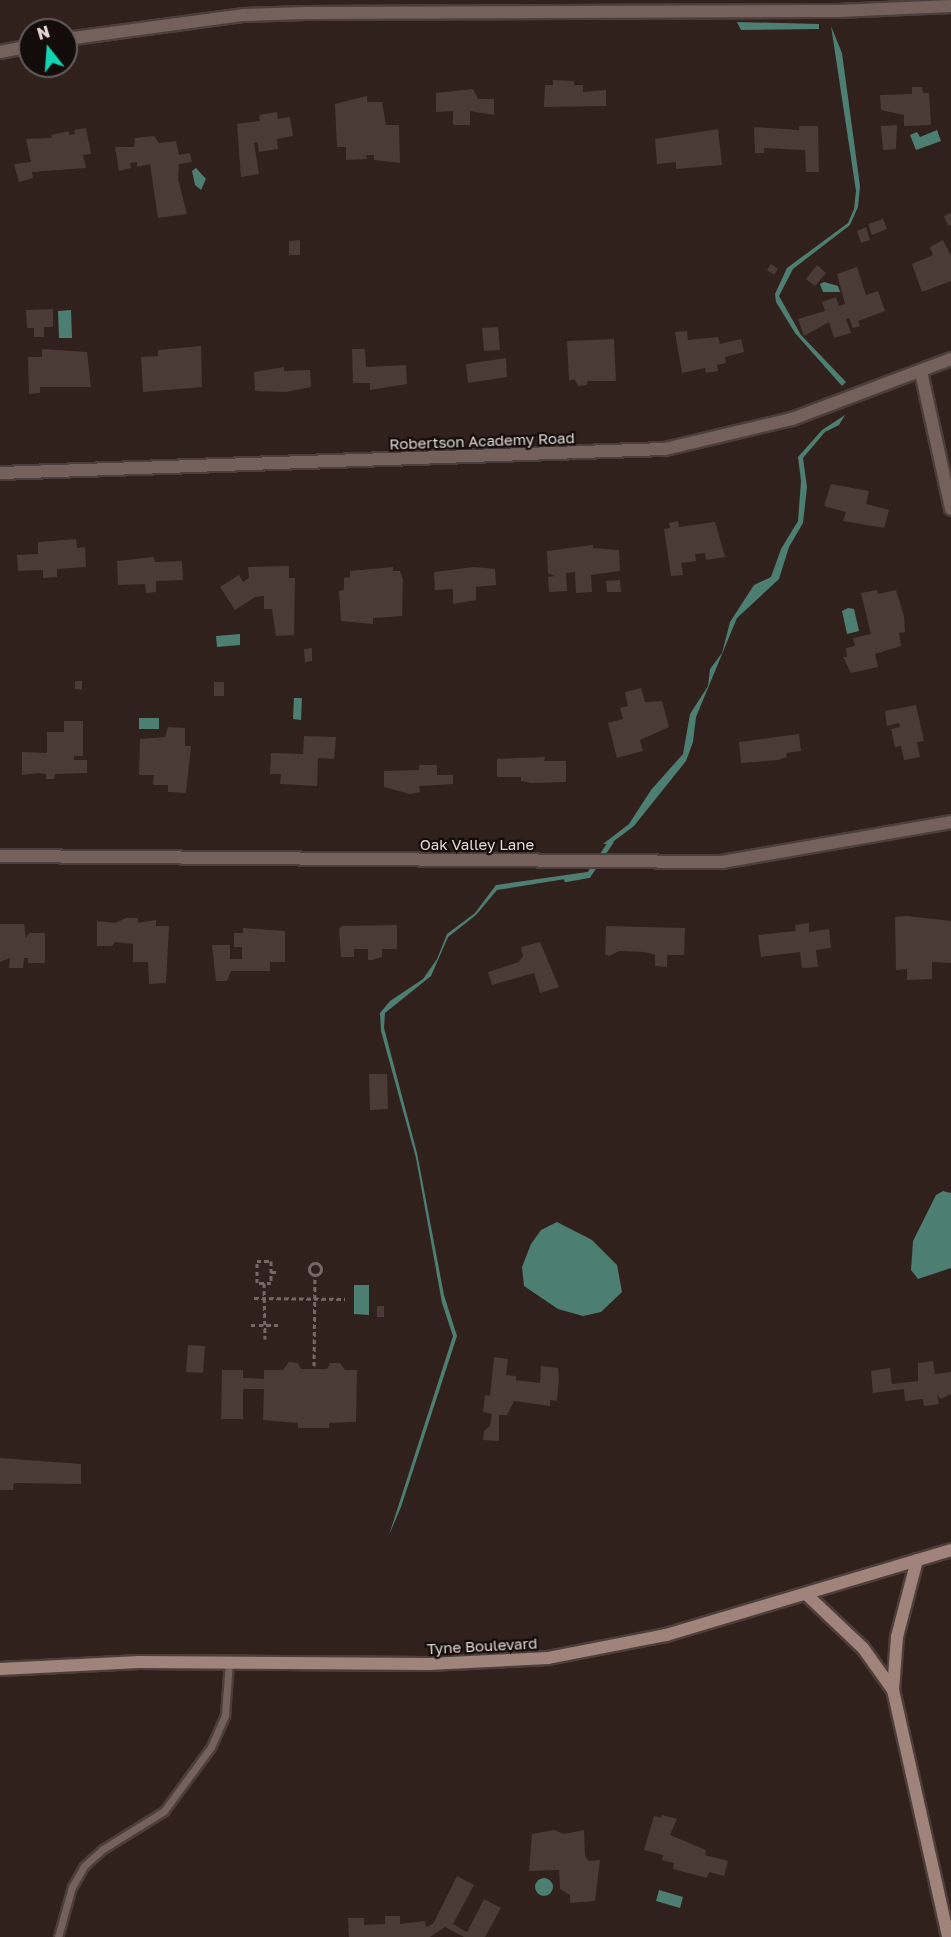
<!DOCTYPE html>
<style>
body{margin:0}
#map{position:relative;width:951px;height:1937px;overflow:hidden;background:#30211d;font-family:"Golos Text",sans-serif}
div>[style]{position:absolute}
[style*='--x']{left:calc(var(--x)*1px);top:calc(var(--y)*1px);width:calc(var(--w)*1px);rotate:calc(var(--a)*1deg)}
.water>*{inset:0;background:#4d7e72}
.round{border-radius:50%}
.stream>*{height:4.5px;margin:-2.25px;padding:0 2.25px;transform-origin:2.25px;border-radius:2.25px;background:#4d7e72}
.building>*{inset:0;background:#4b3b37}
.path>*{height:3px;margin-top:-1.5px;transform-origin:0;background:repeating-linear-gradient(90deg,#756864 0 4.5px,transparent 0 7.5px)}
.path>.ring{margin:-1.5px;padding:0;box-sizing:content-box;background:none;border:3px solid #756864;border-radius:50%}
.roads{filter:drop-shadow(2px 0 #4c3e3a) drop-shadow(-2px 0 #4c3e3a) drop-shadow(0 2px #4c3e3a) drop-shadow(0 -2px #4c3e3a)}
.lane>*{height:7px;margin:-3.5px;padding:0 3.5px;transform-origin:3.5px;border-radius:3.5px;background:#74615c}
.street>*{height:12px;margin:-6px;padding:0 6px;transform-origin:6px;border-radius:6px;background:#74615c}
.secondary>*{height:12px;margin:-6px;padding:0 6px;transform-origin:6px;border-radius:6px;background:#a0837a}
span{translate:-50% -50%;white-space:nowrap;text-align:center;line-height:1.15;-webkit-text-stroke:4.5px #130c0b;paint-order:stroke}
.street-label{font-size:15px;color:#e1d7d4}
.north{position:absolute;left:18px;top:18px;width:60px;height:60px;box-sizing:border-box;background:#130c0b;border:2px solid #655d5b;border-radius:50%;rotate:343deg;font-size:16px;font-weight:700;line-height:24px;text-align:center;color:#e1d7d4}
.north::after{content:'';display:block;margin:auto;width:21px;height:27px;background:#12d5b4;clip-path:polygon(50% 0,100% 100%,50% 72%,0 100%)}
</style>
<div id="map">
<div class="water">
<i style="clip-path:polygon(737px 22px,819px 24px,819px 29px,741px 30px)"></i>
<i style="clip-path:polygon(831px 26px,842px 53px,860px 186px,858px 207px,850px 225px,793px 269px,779px 296px,801px 335px,846px 382px,842px 386px,795px 333px,776px 302px,775px 294px,787px 268px,848px 223px,854px 209px,856px 191px)"></i>
<i style="clip-path:polygon(937px 130px,941px 141px,916px 150px,910px 135px,917px 132px,920px 137px)"></i>
<i style="clip-path:polygon(196px 168px,206px 179px,201px 190px,195px 185px,192px 171px)"></i>
<i style="clip-path:polygon(824px 282px,838px 286px,840px 292px,823px 292px,820px 284px)"></i>
<i style="clip-path:polygon(71px 310px,72px 338px,59px 338px,58px 311px)"></i>
<i style="clip-path:polygon(845px 415px,839px 425px,825px 432px,803px 458px,807px 487px,803px 523px,789px 547px,779px 579px,737px 618px,696px 717px,693px 742px,686px 761px,634px 826px,610px 844px,603px 844px,629px 824px,651px 790px,683px 754px,690px 714px,708px 686px,710px 669px,722px 653px,730px 622px,754px 585px,771px 577px,781px 549px,798px 521px,801px 481px,798px 457px,822px 430px)"></i>
<i style="clip-path:polygon(848px 608px,854px 609px,859px 631px,847px 634px,842px 611px)"></i>
<i style="clip-path:polygon(240px 634px,240px 645px,217px 647px,216px 636px)"></i>
<i style="clip-path:polygon(294px 698px,302px 698px,301px 720px,293px 719px)"></i>
<i style="clip-path:polygon(139px 718px,159px 718px,159px 729px,139px 729px)"></i>
<i style="clip-path:polygon(587px 872px,590px 875px,497px 890px,476px 915px,448px 937px,431px 976px,385px 1013px,384px 1028px,417px 1153px,444px 1295px,457px 1336px,401px 1507px,389px 1535px,453px 1336px,442px 1303px,416px 1158px,381px 1031px,380px 1013px,390px 1001px,423px 979px,437px 959px,447px 934px,475px 913px,496px 885px)"></i>
<i style="clip-path:polygon(943px 1191px,951px 1193px,951px 1268px,918px 1279px,911px 1270px,913px 1241px,936px 1195px)"></i>
<i style="clip-path:polygon(557px 1222px,592px 1240px,617px 1265px,622px 1292px,601px 1312px,583px 1316px,558px 1309px,524px 1286px,522px 1267px,531px 1244px,541px 1230px)"></i>
<i style="clip-path:polygon(354px 1285px,369px 1285px,369px 1315px,354px 1314px)"></i>
<i class="round" style="left:535px;top:1878px;width:18px;height:18px"></i>
<i style="clip-path:polygon(659px 1890px,683px 1897px,680px 1908px,656px 1901px)"></i>
</div>
<div class="stream">
<i style="--x:566;--y:879;--w:22;--a:-10"></i>
<i style="--x:588;--y:875;--w:40;--a:-56"></i>
</div>
<div class="building">
<i style="clip-path:polygon(553px 80px,574px 81px,574px 85px,583px 85px,583px 92px,606px 90px,606px 106px,544px 107px,545px 85px,553px 85px)"></i>
<i style="clip-path:polygon(912px 87px,922px 87px,923px 93px,929px 93px,931px 125px,904px 126px,904px 115px,881px 110px,880px 95px,912px 94px)"></i>
<i style="clip-path:polygon(473px 89px,478px 99px,494px 99px,494px 115px,470px 111px,470px 125px,453px 125px,453px 111px,436px 112px,436px 93px)"></i>
<i style="clip-path:polygon(367px 96px,367px 102px,382px 102px,386px 125px,399px 125px,400px 163px,374px 160px,374px 155px,366px 155px,367px 159px,346px 160px,346px 147px,337px 147px,335px 104px)"></i>
<i style="clip-path:polygon(277px 112px,278px 119px,290px 117px,293px 136px,277px 139px,278px 149px,259px 152px,257px 142px,254px 143px,259px 174px,241px 177px,237px 124px,260px 121px,259px 115px)"></i>
<i style="clip-path:polygon(897px 125px,896px 149px,883px 150px,881px 126px)"></i>
<i style="clip-path:polygon(799px 126px,818px 126px,819px 172px,806px 172px,805px 150px,764px 148px,764px 153px,755px 153px,754px 127px,799px 130px)"></i>
<i style="clip-path:polygon(86px 128px,91px 154px,83px 155px,86px 168px,32px 172px,33px 178px,19px 182px,14px 164px,31px 162px,26px 139px,52px 138px,51px 135px,69px 131px,69px 135px,75px 134px,74px 130px)"></i>
<i style="clip-path:polygon(718px 129px,722px 165px,676px 169px,676px 162px,657px 164px,655px 139px)"></i>
<i style="clip-path:polygon(154px 136px,159px 143px,176px 141px,179px 155px,190px 153px,192px 162px,179px 164px,178px 179px,187px 214px,158px 218px,150px 164px,137px 167px,137px 162px,130px 163px,131px 168px,119px 171px,115px 147px,134px 147px,135px 138px)"></i>
<i style="clip-path:polygon(951px 213px,951px 225px,948px 226px,944px 216px)"></i>
<i style="clip-path:polygon(883px 219px,887px 229px,872px 235px,868px 224px)"></i>
<i style="clip-path:polygon(866px 227px,870px 240px,861px 243px,857px 231px)"></i>
<i style="clip-path:polygon(300px 240px,300px 255px,289px 255px,289px 241px)"></i>
<i style="clip-path:polygon(943px 240px,951px 256px,951px 281px,922px 292px,912px 264px,933px 255px,930px 247px)"></i>
<i style="clip-path:polygon(771px 264px,778px 269px,774px 275px,767px 270px)"></i>
<i style="clip-path:polygon(817px 265px,826px 273px,815px 286px,806px 279px)"></i>
<i style="clip-path:polygon(857px 267px,866px 295px,878px 291px,885px 311px,858px 321px,860px 326px,853px 328px,849px 318px,846px 319px,851px 333px,834px 338px,829px 322px,804px 336px,798px 319px,825px 311px,822px 302px,836px 297px,839px 306px,845px 304px,837px 274px)"></i>
<i style="clip-path:polygon(53px 309px,53px 327px,44px 327px,44px 337px,34px 337px,34px 328px,27px 328px,26px 310px)"></i>
<i style="clip-path:polygon(498px 327px,500px 350px,484px 351px,482px 328px)"></i>
<i style="clip-path:polygon(687px 331px,688px 340px,718px 337px,720px 344px,741px 339px,744px 352px,725px 357px,726px 363px,717px 365px,718px 371px,706px 373px,705px 368px,682px 373px,675px 332px)"></i>
<i style="clip-path:polygon(614px 339px,616px 381px,587px 381px,587px 385px,578px 386px,575px 380px,569px 380px,567px 341px)"></i>
<i style="clip-path:polygon(201px 346px,202px 387px,143px 392px,141px 357px,158px 356px,158px 350px)"></i>
<i style="clip-path:polygon(42px 349px,87px 352px,91px 387px,40px 387px,40px 393px,29px 394px,28px 357px,42px 357px)"></i>
<i style="clip-path:polygon(352px 349px,365px 349px,366px 367px,406px 365px,407px 384px,370px 390px,370px 383px,353px 383px)"></i>
<i style="clip-path:polygon(506px 358px,507px 377px,468px 383px,466px 364px)"></i>
<i style="clip-path:polygon(284px 367px,284px 371px,310px 370px,311px 387px,286px 392px,255px 391px,254px 372px)"></i>
<i style="clip-path:polygon(831px 484px,869px 491px,866px 504px,889px 510px,884px 528px,843px 521px,846px 512px,824px 506px)"></i>
<i style="clip-path:polygon(678px 521px,679px 527px,715px 522px,725px 557px,706px 560px,705px 553px,695px 554px,696px 561px,681px 563px,683px 575px,671px 576px,664px 529px,670px 528px,669px 523px)"></i>
<i style="clip-path:polygon(76px 539px,77px 548px,85px 547px,86px 567px,57px 569px,57px 577px,43px 578px,43px 570px,18px 571px,17px 555px,38px 554px,38px 542px)"></i>
<i style="clip-path:polygon(593px 545px,593px 548px,619px 550px,620px 571px,591px 575px,592px 592px,576px 593px,575px 572px,566px 573px,567px 591px,549px 592px,548px 577px,555px 576px,548px 573px,547px 551px)"></i>
<i style="clip-path:polygon(154px 557px,155px 562px,182px 561px,183px 580px,156px 581px,156px 592px,146px 593px,145px 584px,118px 585px,117px 561px)"></i>
<i style="clip-path:polygon(289px 566px,289px 578px,295px 578px,294px 635px,276px 636px,272px 609px,264px 609px,264px 596px,255px 597px,235px 610px,220px 587px,239px 575px,243px 582px,249px 578px,248px 567px)"></i>
<i style="clip-path:polygon(393px 567px,393px 571px,400px 571px,403px 580px,402px 616px,373px 618px,373px 624px,341px 621px,339px 591px,344px 590px,344px 578px,350px 577px,350px 571px)"></i>
<i style="clip-path:polygon(474px 567px,495px 569px,496px 585px,476px 587px,476px 600px,453px 604px,453px 589px,435px 590px,434px 572px)"></i>
<i style="clip-path:polygon(620px 580px,621px 592px,607px 592px,606px 581px)"></i>
<i style="clip-path:polygon(877px 590px,878px 594px,896px 590px,904px 616px,905px 632px,899px 633px,901px 646px,875px 654px,878px 667px,851px 673px,843px 657px,847px 657px,846px 648px,855px 646px,853px 638px,871px 634px,861px 593px)"></i>
<i style="clip-path:polygon(312px 648px,312px 661px,305px 662px,304px 649px)"></i>
<i style="clip-path:polygon(75px 681px,82px 681px,82px 690px,75px 689px)"></i>
<i style="clip-path:polygon(214px 682px,224px 682px,224px 696px,214px 696px)"></i>
<i style="clip-path:polygon(641px 688px,645px 702px,662px 701px,669px 727px,640px 740px,643px 751px,617px 758px,608px 723px,623px 719px,620px 708px,628px 706px,625px 692px)"></i>
<i style="clip-path:polygon(916px 705px,924px 741px,917px 742px,920px 757px,904px 760px,901px 746px,895px 747px,891px 729px,900px 727px,899px 723px,887px 726px,885px 711px)"></i>
<i style="clip-path:polygon(64px 721px,83px 721px,83px 756px,74px 756px,74px 760px,87px 760px,87px 773px,55px 774px,54px 779px,46px 779px,46px 774px,39px 773px,22px 775px,22px 752px,47px 753px,47px 732px,64px 732px)"></i>
<i style="clip-path:polygon(168px 727px,185px 728px,185px 746px,191px 746px,186px 793px,168px 792px,168px 785px,153px 785px,154px 775px,139px 775px,140px 739px,165px 737px)"></i>
<i style="clip-path:polygon(799px 734px,801px 751px,786px 753px,787px 757px,778px 760px,741px 763px,739px 742px)"></i>
<i style="clip-path:polygon(304px 736px,336px 737px,334px 759px,318px 758px,317px 786px,280px 784px,281px 774px,270px 774px,271px 753px,303px 754px)"></i>
<i style="clip-path:polygon(545px 757px,544px 761px,566px 761px,566px 782px,532px 783px,521px 781px,521px 777px,497px 777px,497px 759px)"></i>
<i style="clip-path:polygon(419px 765px,437px 765px,437px 775px,453px 775px,453px 784px,419px 786px,420px 792px,410px 794px,384px 787px,384px 771px,419px 770px)"></i>
<i style="clip-path:polygon(907px 916px,951px 921px,951px 963px,932px 962px,932px 979px,907px 980px,907px 969px,896px 970px,895px 917px)"></i>
<i style="clip-path:polygon(126px 918px,138px 918px,138px 923px,156px 920px,156px 926px,169px 926px,166px 983px,149px 984px,148px 962px,133px 962px,133px 944px,115px 942px,112px 946px,97px 946px,97px 921px,115px 923px)"></i>
<i style="clip-path:polygon(809px 923px,809px 932px,829px 929px,831px 948px,816px 950px,818px 967px,802px 968px,800px 952px,761px 957px,758px 935px,796px 931px,795px 925px)"></i>
<i style="clip-path:polygon(0 924px,24px 924px,26px 938px,29px 933px,45px 933px,45px 963px,28px 963px,28px 958px,24px 958px,23px 968px,9px 968px,10px 958px,0 962px)"></i>
<i style="clip-path:polygon(397px 925px,397px 949px,382px 949px,382px 957px,372px 960px,368px 960px,368px 949px,354px 949px,354px 957px,341px 957px,339px 929px,342px 926px)"></i>
<i style="clip-path:polygon(606px 926px,685px 928px,684px 955px,667px 955px,667px 967px,655px 966px,655px 955px,645px 952px,619px 951px,609px 956px,605px 954px)"></i>
<i style="clip-path:polygon(243px 928px,285px 931px,285px 962px,270px 962px,270px 971px,231px 971px,227px 981px,216px 981px,212px 945px,230px 945px,230px 959px,242px 959px,242px 947px,234px 947px,234px 933px,243px 933px)"></i>
<i style="clip-path:polygon(540px 942px,559px 987px,540px 993px,534px 973px,492px 985px,488px 972px,519px 962px,523px 956px,521px 947px)"></i>
<i style="clip-path:polygon(369px 1074px,387px 1074px,388px 1109px,370px 1110px)"></i>
<i style="clip-path:polygon(377px 1306px,384px 1306px,384px 1317px,377px 1317px)"></i>
<i style="clip-path:polygon(188px 1345px,205px 1346px,203px 1373px,186px 1372px)"></i>
<i style="clip-path:polygon(494px 1357px,508px 1359px,506px 1375px,516px 1376px,516px 1380px,540px 1383px,541px 1366px,558px 1368px,559px 1379px,557px 1401px,550px 1400px,550px 1406px,514px 1401px,507px 1415px,499px 1415px,499px 1441px,483px 1440px,484px 1431px,490px 1426px,492px 1414px,483px 1412px,485px 1395px,490px 1396px)"></i>
<i style="clip-path:polygon(933px 1361px,935px 1374px,951px 1372px,951px 1394px,941px 1399px,937px 1395px,939px 1404px,924px 1406px,923px 1399px,905px 1401px,904px 1389px,873px 1393px,871px 1371px,890px 1368px,892px 1384px,918px 1381px,918px 1363px)"></i>
<i style="clip-path:polygon(289px 1362px,298px 1363px,301px 1369px,327px 1369px,330px 1363px,340px 1363px,345px 1370px,357px 1370px,356px 1422px,329px 1423px,329px 1428px,298px 1428px,298px 1423px,263px 1420px,264px 1389px,243px 1389px,243px 1419px,221px 1419px,222px 1370px,243px 1370px,243px 1378px,264px 1379px,264px 1370px,283px 1370px)"></i>
<i style="clip-path:polygon(0 1458px,81px 1464px,81px 1484px,14px 1483px,13px 1490px,0 1490px)"></i>
<i style="clip-path:polygon(662px 1815px,677px 1819px,670px 1835px,706px 1850px,705px 1855px,728px 1861px,724px 1876px,709px 1872px,707px 1878px,673px 1869px,674px 1863px,662px 1860px,663px 1855px,644px 1850px,654px 1816px,661px 1818px)"></i>
<i style="clip-path:polygon(554px 1830px,564px 1834px,584px 1830px,585px 1856px,589px 1861px,600px 1860px,595px 1901px,570px 1903px,570px 1895px,560px 1889px,559px 1870px,529px 1871px,532px 1834px)"></i>
<i style="clip-path:polygon(457px 1876px,474px 1885px,453px 1924px,467px 1932px,484px 1899px,501px 1908px,485px 1937px,464px 1937px,445px 1927px,430px 1937px,349px 1937px,348px 1918px,364px 1918px,364px 1925px,385px 1924px,385px 1916px,400px 1916px,400px 1924px,425px 1921px,426px 1927px,433px 1924px)"></i>
</div>
<div class="path">
<i style="--x:257;--y:1261;--w:14;--a:0"></i>
<i style="--x:271;--y:1261;--w:22;--a:90"></i>
<i style="--x:271;--y:1283;--w:14;--a:180"></i>
<i style="--x:257;--y:1283;--w:22;--a:-90"></i>
<i class="ring" style="left:309px;top:1263px;width:9px;height:9px"></i>
<i style="--x:271;--y:1272;--w:7;--a:0"></i>
<i style="--x:264;--y:1283;--w:56;--a:89"></i>
<i style="--x:254;--y:1298;--w:91;--a:0.6"></i>
<i style="--x:251;--y:1325;--w:27;--a:0"></i>
<i style="--x:314;--y:1366;--w:91;--a:-89.4"></i>
</div>
<div class="roads">
<div class="lane">
<i style="--x:58;--y:1937;--w:52;--a:-74.4"></i>
<i style="--x:72;--y:1887;--w:24;--a:-60"></i>
<i style="--x:84;--y:1866;--w:25;--a:-42"></i>
<i style="--x:103;--y:1849;--w:72;--a:-31.9"></i>
<i style="--x:164;--y:1811;--w:79;--a:-53.7"></i>
<i style="--x:211;--y:1747;--w:35;--a:-66"></i>
<i style="--x:225;--y:1715;--w:53;--a:-85.7"></i>
</div>
<div class="street">
<i style="--x:66;--y:39;--w:180;--a:-7.7"></i>
<i style="--x:244;--y:15;--w:62;--a:-1.8"></i>
<i style="--x:306;--y:13;--w:532;--a:-0.22"></i>
<i style="--x:838;--y:11;--w:113;--a:-2.5"></i>
<i style="--x:0;--y:52;--w:31;--a:-11"></i>
<i style="--x:921;--y:372;--w:140;--a:77.6"></i>
<i style="--x:0;--y:473;--w:665;--a:-2.07"></i>
<i style="--x:665;--y:449;--w:130;--a:-13.3"></i>
<i style="--x:792;--y:419;--w:170;--a:-20.7"></i>
<i style="--x:0;--y:856;--w:722;--a:0.48"></i>
<i style="--x:722;--y:862;--w:232;--a:-9.9"></i>
</div>
<div class="secondary">
<i style="--x:917;--y:1560;--w:80;--a:104.6"></i>
<i style="--x:897;--y:1637;--w:53;--a:94.3"></i>
<i style="--x:893;--y:1690;--w:253;--a:77.4"></i>
<i style="--x:806;--y:1594;--w:79;--a:43.5"></i>
<i style="--x:863;--y:1648;--w:52;--a:54.5"></i>
<i style="--x:0;--y:1669;--w:139;--a:-2.9"></i>
<i style="--x:139;--y:1662;--w:290;--a:0.4"></i>
<i style="--x:429;--y:1664;--w:119;--a:-2.9"></i>
<i style="--x:548;--y:1658;--w:120;--a:-11"></i>
<i style="--x:666;--y:1635;--w:297;--a:-16.6"></i>
</div>
</div>
<div class="street-label">
<span style="left:482px;top:441px;rotate:-2deg">Robertson Academy Road</span>
<span style="left:477px;top:845px">Oak Valley Lane</span>
<span style="left:482px;top:1646px;rotate:-3deg">Tyne Boulevard</span>
</div>
<div class="north">N</div>
</div>
